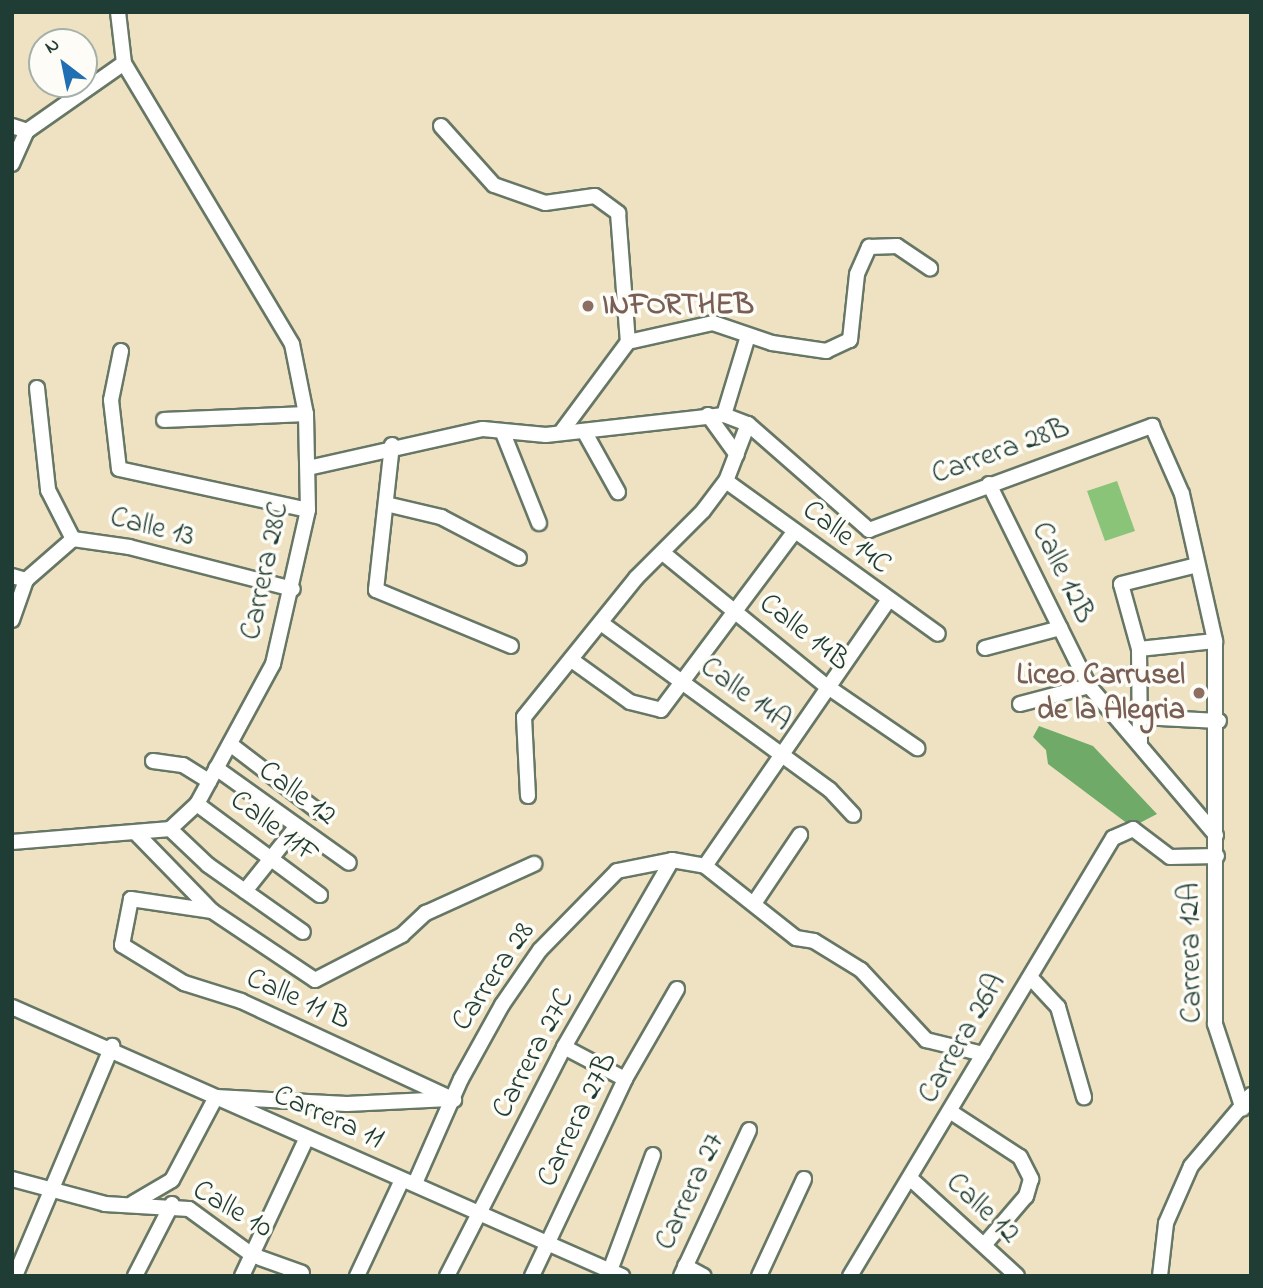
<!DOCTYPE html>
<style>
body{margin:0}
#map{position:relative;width:1263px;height:1288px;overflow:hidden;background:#eee2c2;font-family:"Indie Flower",sans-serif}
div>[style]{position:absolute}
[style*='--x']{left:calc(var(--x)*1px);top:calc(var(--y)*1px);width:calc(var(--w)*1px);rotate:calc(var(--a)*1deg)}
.green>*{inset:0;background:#8ac478}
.forest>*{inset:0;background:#6faa68}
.roads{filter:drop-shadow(2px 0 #677766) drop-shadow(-2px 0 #677766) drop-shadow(0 2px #677766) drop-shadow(0 -2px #677766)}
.minor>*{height:14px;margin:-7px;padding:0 7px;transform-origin:7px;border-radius:7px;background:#fff}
.dots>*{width:19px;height:19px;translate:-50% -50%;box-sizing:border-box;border:4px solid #fdfcf7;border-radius:50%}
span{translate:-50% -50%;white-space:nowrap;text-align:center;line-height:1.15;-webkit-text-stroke:7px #fdfcf7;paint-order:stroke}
.education-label{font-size:30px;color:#785e54;font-weight:700}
.left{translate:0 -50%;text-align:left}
.right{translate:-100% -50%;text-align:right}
.street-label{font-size:30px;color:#1f3d34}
.frame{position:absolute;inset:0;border:14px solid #1f3d34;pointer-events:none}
.north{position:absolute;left:28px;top:28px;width:70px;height:70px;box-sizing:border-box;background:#fdfcf7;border:2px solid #a4b0a9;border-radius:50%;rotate:328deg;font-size:19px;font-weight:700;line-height:28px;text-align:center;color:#1f3d34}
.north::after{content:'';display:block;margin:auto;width:24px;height:32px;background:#1f6fb2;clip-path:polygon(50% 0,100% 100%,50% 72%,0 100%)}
</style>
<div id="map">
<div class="green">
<i style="clip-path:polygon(1117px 481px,1135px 531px,1105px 541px,1087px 491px)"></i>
</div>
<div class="forest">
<i style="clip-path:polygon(1039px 726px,1093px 746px,1157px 814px,1132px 827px,1048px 764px,1046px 750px,1033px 737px)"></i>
</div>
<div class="roads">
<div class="minor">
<i style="--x:12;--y:126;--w:16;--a:18"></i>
<i style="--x:441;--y:126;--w:79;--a:48.1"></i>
<i style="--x:494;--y:185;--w:54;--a:19.4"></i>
<i style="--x:545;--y:203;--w:50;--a:-8"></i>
<i style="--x:595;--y:196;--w:29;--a:36"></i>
<i style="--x:618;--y:213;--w:129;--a:85.6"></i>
<i style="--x:628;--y:342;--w:111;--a:126.6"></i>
<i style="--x:12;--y:164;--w:36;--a:-66"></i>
<i style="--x:27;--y:131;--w:118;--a:-35"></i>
<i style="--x:628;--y:342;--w:87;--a:-12.6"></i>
<i style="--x:713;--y:323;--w:62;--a:18.7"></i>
<i style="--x:772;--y:343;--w:55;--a:8.4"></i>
<i style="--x:826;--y:351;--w:26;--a:-25"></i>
<i style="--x:850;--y:340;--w:66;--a:-83.9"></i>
<i style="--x:857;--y:274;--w:30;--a:-66"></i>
<i style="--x:869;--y:247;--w:28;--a:-2"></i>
<i style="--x:897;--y:246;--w:40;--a:34"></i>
<i style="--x:121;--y:351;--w:50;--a:101.5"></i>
<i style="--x:111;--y:400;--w:69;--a:83.4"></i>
<i style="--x:119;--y:469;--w:193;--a:12.2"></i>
<i style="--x:37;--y:388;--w:103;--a:83.8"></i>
<i style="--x:48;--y:490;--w:55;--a:63"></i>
<i style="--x:708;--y:415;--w:49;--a:54.1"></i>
<i style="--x:724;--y:415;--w:83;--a:-73.1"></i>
<i style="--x:164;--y:420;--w:142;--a:-2.4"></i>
<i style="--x:584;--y:431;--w:70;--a:60.9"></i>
<i style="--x:503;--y:433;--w:97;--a:68.2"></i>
<i style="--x:392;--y:445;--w:146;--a:96.3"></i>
<i style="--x:376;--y:590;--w:146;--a:22.5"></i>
<i style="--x:308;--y:468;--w:179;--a:-12.6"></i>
<i style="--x:483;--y:429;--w:63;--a:5.4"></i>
<i style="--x:546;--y:435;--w:179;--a:-6.4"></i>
<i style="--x:724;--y:415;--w:26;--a:21"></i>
<i style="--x:748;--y:424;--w:161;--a:41.2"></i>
<i style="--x:869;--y:530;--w:302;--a:-20.2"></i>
<i style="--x:1152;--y:426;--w:74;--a:66.2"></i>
<i style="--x:1182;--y:494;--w:151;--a:77.3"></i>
<i style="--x:1215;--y:641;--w:383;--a:90"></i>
<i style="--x:1215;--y:1024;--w:89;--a:71.8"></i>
<i style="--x:726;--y:481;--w:261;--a:35.8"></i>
<i style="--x:989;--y:484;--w:225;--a:63.7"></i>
<i style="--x:1089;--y:686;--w:196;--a:49.6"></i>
<i style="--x:386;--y:504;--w:57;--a:13.3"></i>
<i style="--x:441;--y:517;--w:88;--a:27.7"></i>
<i style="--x:663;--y:553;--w:209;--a:39.2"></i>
<i style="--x:825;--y:685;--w:112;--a:34.4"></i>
<i style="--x:12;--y:576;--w:15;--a:16"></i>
<i style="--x:12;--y:620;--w:42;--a:-70.7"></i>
<i style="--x:26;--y:580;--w:62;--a:-41.1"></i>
<i style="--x:73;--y:539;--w:57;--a:8.1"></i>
<i style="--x:129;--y:547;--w:169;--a:14.4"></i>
<i style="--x:601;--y:623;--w:283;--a:36.1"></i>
<i style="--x:830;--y:790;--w:34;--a:47"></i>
<i style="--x:985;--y:648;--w:78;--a:-14.9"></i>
<i style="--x:1139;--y:649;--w:76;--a:-6"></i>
<i style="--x:573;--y:661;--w:70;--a:35.7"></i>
<i style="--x:630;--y:702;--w:32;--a:14"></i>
<i style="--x:661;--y:710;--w:222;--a:-53.2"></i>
<i style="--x:1020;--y:704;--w:71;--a:-14.6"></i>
<i style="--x:1140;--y:717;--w:79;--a:2.9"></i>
<i style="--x:230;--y:744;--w:112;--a:37.4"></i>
<i style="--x:1140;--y:745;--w:96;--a:-90.6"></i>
<i style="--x:1139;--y:649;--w:67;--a:-105.5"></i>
<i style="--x:1121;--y:584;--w:78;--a:-14"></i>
<i style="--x:153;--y:761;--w:30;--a:8"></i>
<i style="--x:183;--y:765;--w:31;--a:32"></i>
<i style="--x:216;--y:768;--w:163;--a:35.5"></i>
<i style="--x:528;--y:796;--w:79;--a:-92.9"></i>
<i style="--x:524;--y:717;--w:179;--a:-51.1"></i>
<i style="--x:636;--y:578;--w:95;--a:-45"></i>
<i style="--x:703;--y:511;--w:38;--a:-53"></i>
<i style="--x:726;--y:481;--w:61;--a:-68.9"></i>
<i style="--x:197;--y:804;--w:153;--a:36.5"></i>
<i style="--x:170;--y:829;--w:52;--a:43.5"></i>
<i style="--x:208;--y:865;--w:116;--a:35.2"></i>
<i style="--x:137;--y:834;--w:107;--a:45.8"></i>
<i style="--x:212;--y:911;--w:124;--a:33.8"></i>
<i style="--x:315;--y:980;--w:98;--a:-27.3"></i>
<i style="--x:402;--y:935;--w:33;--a:-43"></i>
<i style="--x:426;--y:913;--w:119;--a:-24.4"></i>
<i style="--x:12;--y:842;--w:159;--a:-4.7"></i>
<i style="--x:170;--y:829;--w:37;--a:-43"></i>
<i style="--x:197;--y:804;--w:159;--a:-61.5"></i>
<i style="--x:273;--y:664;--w:158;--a:-77.2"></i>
<i style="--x:308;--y:510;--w:96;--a:-91.2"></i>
<i style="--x:306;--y:414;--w:71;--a:-101.3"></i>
<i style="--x:292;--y:344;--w:327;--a:-120.9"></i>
<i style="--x:124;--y:63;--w:51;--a:-96.7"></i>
<i style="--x:705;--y:866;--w:322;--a:-55.4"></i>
<i style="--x:245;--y:891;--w:83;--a:-51.3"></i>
<i style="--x:755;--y:902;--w:81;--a:-56.1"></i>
<i style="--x:212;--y:911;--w:82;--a:-171.6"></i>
<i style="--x:131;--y:899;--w:47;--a:101.1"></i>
<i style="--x:122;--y:945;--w:73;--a:31.5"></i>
<i style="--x:184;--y:983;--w:60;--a:17.5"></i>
<i style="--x:241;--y:1001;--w:235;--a:24.9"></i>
<i style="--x:1030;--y:977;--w:41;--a:47"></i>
<i style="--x:1058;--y:1007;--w:94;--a:73.9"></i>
<i style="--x:12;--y:1007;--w:667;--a:23.8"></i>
<i style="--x:564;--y:1047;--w:69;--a:27.7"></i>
<i style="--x:951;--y:1112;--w:82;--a:33.1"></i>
<i style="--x:1020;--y:1157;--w:25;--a:63"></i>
<i style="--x:1031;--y:1179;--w:18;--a:106"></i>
<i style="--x:1026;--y:1196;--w:63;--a:130.5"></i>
<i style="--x:12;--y:1179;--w:96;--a:15"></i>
<i style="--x:105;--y:1204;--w:84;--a:3.4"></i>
<i style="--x:189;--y:1209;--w:78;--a:36.1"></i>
<i style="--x:252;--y:1255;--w:53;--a:19.8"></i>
<i style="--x:912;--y:1180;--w:142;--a:42.4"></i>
<i style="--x:416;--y:1181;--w:111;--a:-66.2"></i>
<i style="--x:461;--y:1079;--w:85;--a:-61"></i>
<i style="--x:502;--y:1005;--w:67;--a:-55.4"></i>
<i style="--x:540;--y:950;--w:110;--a:-45.7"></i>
<i style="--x:617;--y:871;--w:56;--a:-11.3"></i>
<i style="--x:672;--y:860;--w:34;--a:10"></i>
<i style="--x:705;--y:866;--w:116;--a:38.4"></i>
<i style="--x:796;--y:938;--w:18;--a:9"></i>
<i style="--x:814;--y:941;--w:55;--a:31.7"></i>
<i style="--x:861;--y:970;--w:96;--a:47.1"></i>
<i style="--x:926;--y:1040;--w:59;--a:13.8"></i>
<i style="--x:133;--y:1203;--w:45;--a:-30.5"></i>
<i style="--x:172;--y:1180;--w:94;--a:-62.1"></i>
<i style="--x:216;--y:1097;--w:131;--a:3.1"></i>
<i style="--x:347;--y:1104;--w:102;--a:-2.8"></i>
<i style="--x:685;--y:1266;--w:21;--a:28"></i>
<i style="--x:15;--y:1276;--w:250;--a:-67.1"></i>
<i style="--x:135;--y:1276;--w:81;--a:-62.8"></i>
<i style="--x:242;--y:1276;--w:153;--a:-64.9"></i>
<i style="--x:357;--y:1276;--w:106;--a:-64.9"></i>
<i style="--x:447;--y:1276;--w:257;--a:-62.9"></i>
<i style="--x:564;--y:1047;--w:216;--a:-60"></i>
<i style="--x:532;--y:1276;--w:218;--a:-64.7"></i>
<i style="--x:625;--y:1079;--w:104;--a:-60"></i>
<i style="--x:608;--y:1276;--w:129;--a:-69.6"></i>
<i style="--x:681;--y:1276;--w:161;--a:-65"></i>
<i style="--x:759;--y:1276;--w:107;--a:-65.1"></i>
<i style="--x:850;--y:1276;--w:511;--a:-59.02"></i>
<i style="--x:1113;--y:838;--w:22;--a:-24"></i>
<i style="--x:1133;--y:829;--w:46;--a:37.1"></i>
<i style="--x:1170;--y:857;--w:47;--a:-1.2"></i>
<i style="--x:1160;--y:1276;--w:53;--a:-83.5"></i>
<i style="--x:1166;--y:1223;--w:62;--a:-66.3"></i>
<i style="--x:1191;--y:1166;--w:93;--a:-49.8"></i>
</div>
</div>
<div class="dots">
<i style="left:588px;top:306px;background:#8d6e63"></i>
<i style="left:1199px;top:693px;background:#8d6e63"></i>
</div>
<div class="education-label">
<span class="left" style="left:602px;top:306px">INFORTHEB</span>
<span class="right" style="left:1185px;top:693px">Liceo Carrusel<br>de la Alegria</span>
</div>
<div class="street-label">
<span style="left:1001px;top:452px;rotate:-20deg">Carrera 28B</span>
<span style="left:152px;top:528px;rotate:14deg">Calle 13</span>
<span style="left:846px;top:538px;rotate:37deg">Calle 14C</span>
<span style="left:266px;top:571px;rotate:-78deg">Carrera 28C</span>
<span style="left:1062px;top:573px;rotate:64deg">Calle 12B</span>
<span style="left:804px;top:633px;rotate:38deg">Calle 14B</span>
<span style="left:745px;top:695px;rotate:36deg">Calle 14A</span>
<span style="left:297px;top:794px;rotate:36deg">Calle 12</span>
<span style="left:274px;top:828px;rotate:37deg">Calle 11F</span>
<span style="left:1192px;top:953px;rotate:-91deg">Carrera 12A</span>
<span style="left:494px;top:977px;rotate:-56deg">Carrera 28</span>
<span style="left:298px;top:1000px;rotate:24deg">Calle 11 B</span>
<span style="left:963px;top:1039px;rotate:-60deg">Carrera 26A</span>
<span style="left:534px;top:1054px;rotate:-62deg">Carrera 27C</span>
<span style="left:328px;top:1118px;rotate:24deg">Carrera 11</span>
<span style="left:578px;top:1120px;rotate:-64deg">Carrera 27B</span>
<span style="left:691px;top:1192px;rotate:-65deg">Carrera 27</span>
<span style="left:982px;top:1209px;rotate:43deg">Calle 12</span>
<span style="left:232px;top:1210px;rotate:30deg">Calle 10</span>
</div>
<div class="frame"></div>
<div class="north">N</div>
</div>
